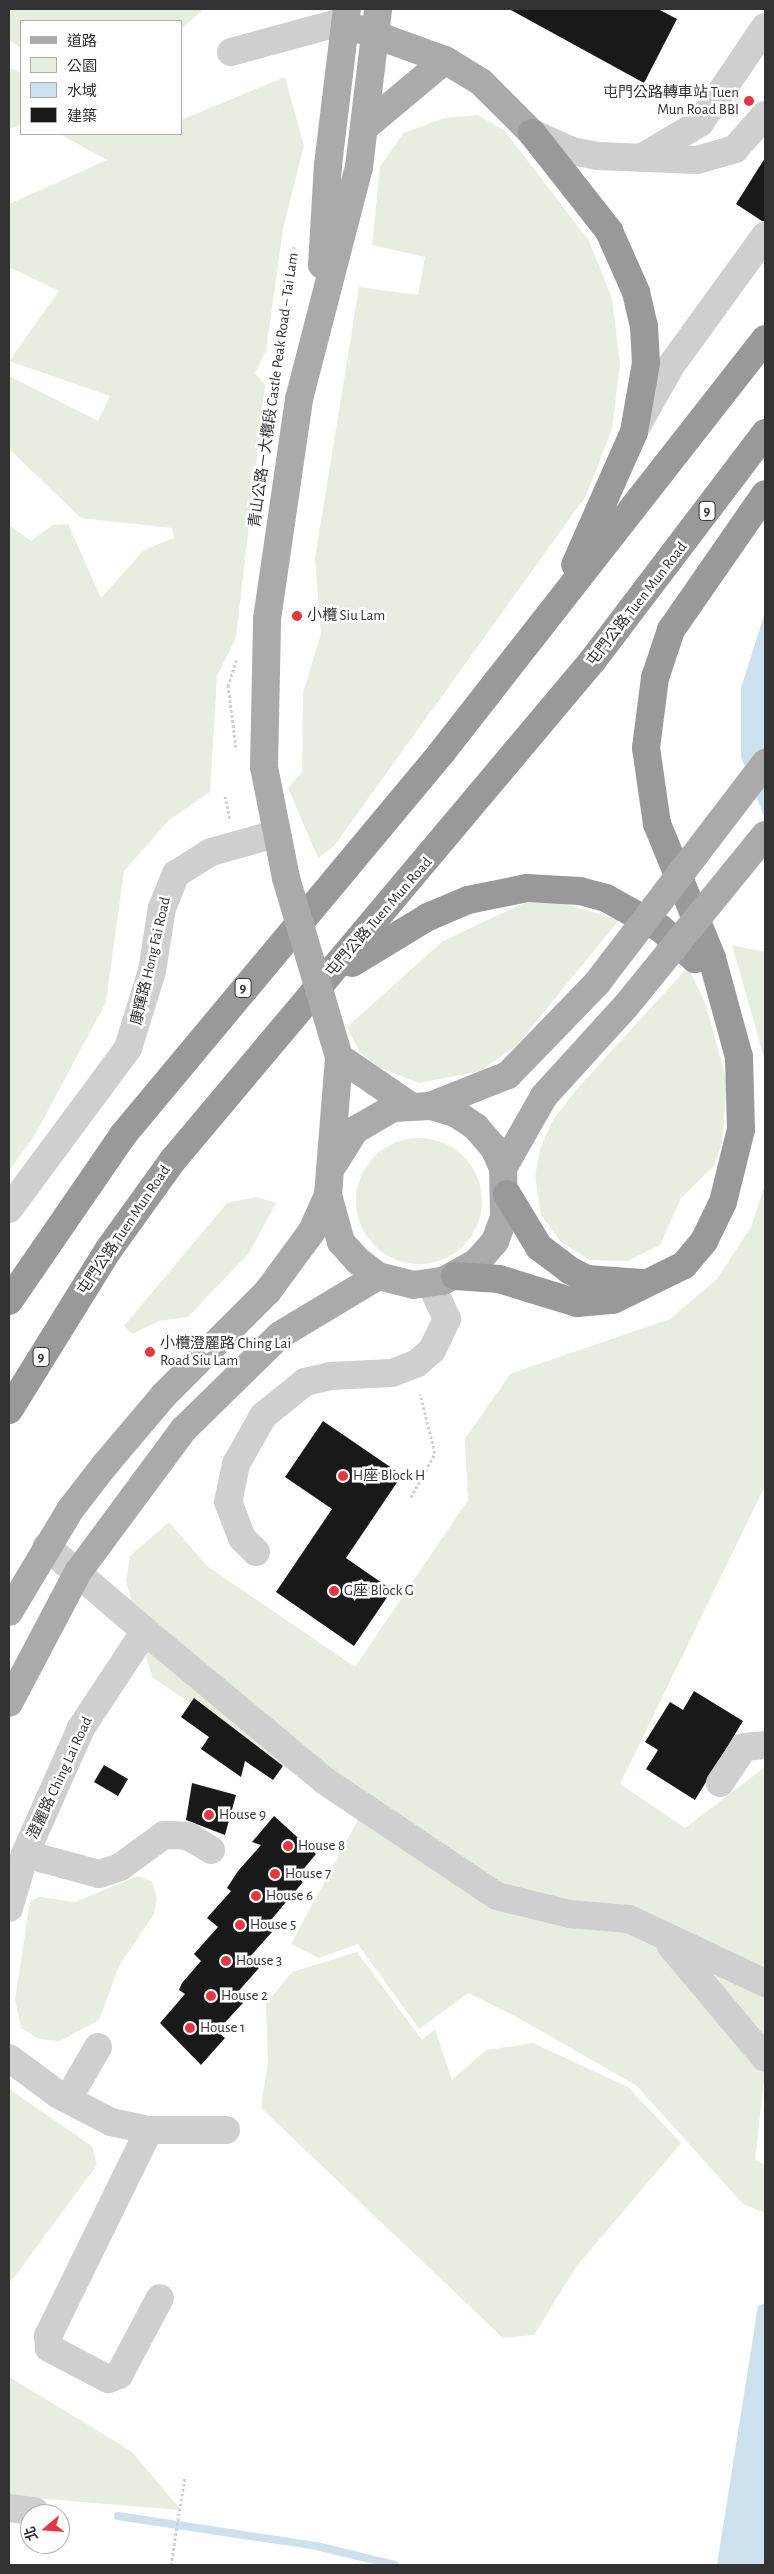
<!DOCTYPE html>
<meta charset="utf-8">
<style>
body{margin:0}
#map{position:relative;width:774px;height:2574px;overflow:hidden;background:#fff;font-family:"Alegreya Sans","Noto Sans TC",sans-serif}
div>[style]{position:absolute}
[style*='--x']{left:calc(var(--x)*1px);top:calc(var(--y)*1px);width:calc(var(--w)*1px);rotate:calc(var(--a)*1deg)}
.green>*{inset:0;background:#e7eee0}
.round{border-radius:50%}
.water>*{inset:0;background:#cde0ed}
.stream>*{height:8px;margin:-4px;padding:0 4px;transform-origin:4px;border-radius:4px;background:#cde0ed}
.building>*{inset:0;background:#191919}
.path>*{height:3px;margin-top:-1.5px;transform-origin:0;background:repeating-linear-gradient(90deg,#cfcfcf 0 2.5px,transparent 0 5px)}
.minor>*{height:28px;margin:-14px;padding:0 14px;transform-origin:14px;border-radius:14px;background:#cfcfcf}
.major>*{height:28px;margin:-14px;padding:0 14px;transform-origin:14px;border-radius:14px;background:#aaa}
.highway>*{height:28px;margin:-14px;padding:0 14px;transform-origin:14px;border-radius:14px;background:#999}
.major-bridge>*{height:28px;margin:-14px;padding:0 14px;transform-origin:14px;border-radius:14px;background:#aaa}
.dots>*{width:14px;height:14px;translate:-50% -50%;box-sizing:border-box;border:2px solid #fff;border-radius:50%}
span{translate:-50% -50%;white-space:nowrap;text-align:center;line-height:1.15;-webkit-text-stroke:5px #fff;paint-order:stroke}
.shield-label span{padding:1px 4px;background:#fff;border:1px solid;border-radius:4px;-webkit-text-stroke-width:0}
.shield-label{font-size:14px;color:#323232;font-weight:700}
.poi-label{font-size:15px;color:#323232}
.right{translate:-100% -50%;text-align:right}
.left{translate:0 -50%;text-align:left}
.street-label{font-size:15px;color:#323232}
.frame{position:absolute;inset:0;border:10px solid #323232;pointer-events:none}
.legend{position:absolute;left:20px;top:20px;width:162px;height:115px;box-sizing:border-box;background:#fff;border:1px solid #adadad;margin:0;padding:6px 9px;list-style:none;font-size:15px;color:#323232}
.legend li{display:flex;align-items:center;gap:10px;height:25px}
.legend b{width:25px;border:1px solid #adadad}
.north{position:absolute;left:20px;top:2504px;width:50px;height:50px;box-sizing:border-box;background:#fff;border:1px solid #adadad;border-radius:50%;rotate:252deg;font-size:14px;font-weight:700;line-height:20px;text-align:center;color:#323232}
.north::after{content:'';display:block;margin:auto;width:18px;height:22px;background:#e53743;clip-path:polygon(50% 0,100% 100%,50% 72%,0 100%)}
</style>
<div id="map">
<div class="green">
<i style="clip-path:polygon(9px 9px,204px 9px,181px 29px,181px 21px,21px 21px,21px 48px,9px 40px)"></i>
<i style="clip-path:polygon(9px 67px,21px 73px,21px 125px,9px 129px)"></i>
<i style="clip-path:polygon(285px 77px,304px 146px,283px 229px,266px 351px,255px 373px,265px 385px,236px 638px,217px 676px,210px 792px,169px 820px,124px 871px,106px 1002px,36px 1133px,9px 1171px,9px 525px,31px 541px,53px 525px,68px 524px,101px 598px,144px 550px,174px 538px,172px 528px,81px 518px,9px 449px,9px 376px,98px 421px,110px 396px,9px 361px,59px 291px,9px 267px,9px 204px,107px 160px,60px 134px,181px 134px,181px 120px)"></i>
<i style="clip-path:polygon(478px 115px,505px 131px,589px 241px,612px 298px,620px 364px,612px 429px,586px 496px,334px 846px,318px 858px,288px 788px,302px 772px,303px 693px,321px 634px,315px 558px,359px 287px,418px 295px,425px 257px,372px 245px,380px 166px,404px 133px,444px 118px)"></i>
<i style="clip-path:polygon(558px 902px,619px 920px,517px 1045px,480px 1071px,419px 1083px,378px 1067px,359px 1051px,347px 1027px,443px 941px,524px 903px)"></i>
<i style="clip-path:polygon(732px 945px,765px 952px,765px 1061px)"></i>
<i style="clip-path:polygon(688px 967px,706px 1005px,727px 1082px,722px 1142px,714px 1166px,681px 1198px,660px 1245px,627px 1261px,590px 1260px,561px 1242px,541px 1215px,535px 1176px,540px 1149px,553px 1120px,575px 1091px)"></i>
<i class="round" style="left:356px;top:1138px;width:126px;height:126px"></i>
<i style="clip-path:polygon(765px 1185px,765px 1486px,620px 1784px,685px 1828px,765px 1767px,765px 2072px,755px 2160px,765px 2165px,765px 2213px,743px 2204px,637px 2086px,515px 2016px,468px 1993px,419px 2029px,358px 1944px,319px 1958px,291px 1944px,359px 1818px,152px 1677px,126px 1581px,130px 1556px,169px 1522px,207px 1566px,355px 1667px,468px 1500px,465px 1439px,510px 1374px,670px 1319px,717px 1279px,751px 1227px)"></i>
<i style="clip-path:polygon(256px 1197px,276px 1203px,249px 1253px,188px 1317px,159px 1321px,132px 1334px,124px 1326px,227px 1203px)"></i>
<i style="clip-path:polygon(138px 1876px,152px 1882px,157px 1898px,154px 1914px,119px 1966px,99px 2020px,60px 2041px,39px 2039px,21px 2028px,15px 1999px,30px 1901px,40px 1897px,75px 1902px)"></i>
<i style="clip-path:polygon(357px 1952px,422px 2040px,435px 2029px,452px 2080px,486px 2050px,533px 2043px,628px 2087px,681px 2143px,576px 2267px,534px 2335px,503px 2338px,261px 2108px,268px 2061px,266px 2004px,292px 1972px)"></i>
<i style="clip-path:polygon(9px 2089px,92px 2146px,97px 2165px,9px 2284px)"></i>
<i style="clip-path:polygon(9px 2377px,131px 2451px,181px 2510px,9px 2496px)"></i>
</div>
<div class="water">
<i style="clip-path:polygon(765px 612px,765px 819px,741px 757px,741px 688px)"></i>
<i style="clip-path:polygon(765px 2303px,765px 2565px,717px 2565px,758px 2306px)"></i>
</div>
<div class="stream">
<i style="--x:118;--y:2516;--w:200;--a:8.6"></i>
<i style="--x:316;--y:2546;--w:81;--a:13.5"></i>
</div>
<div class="building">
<i style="clip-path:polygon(509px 9px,658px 9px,677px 19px,644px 83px)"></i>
<i style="clip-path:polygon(765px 158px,765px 221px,762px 221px,736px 204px)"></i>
<i style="clip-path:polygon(323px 1421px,402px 1475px,346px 1558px,392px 1590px,354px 1646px,276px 1592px,332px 1509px,285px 1477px)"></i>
<i style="clip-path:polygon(694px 1691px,743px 1721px,695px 1800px,646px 1769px,658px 1750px,645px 1742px,670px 1702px,683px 1710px)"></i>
<i style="clip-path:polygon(194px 1698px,283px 1766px,273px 1780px,245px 1761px,241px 1777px,201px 1749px,209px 1737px,181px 1717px)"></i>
<i style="clip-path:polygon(104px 1765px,128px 1779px,118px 1796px,94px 1782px)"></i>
<i style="clip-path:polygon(192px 1783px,236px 1795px,225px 1835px,186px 1820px)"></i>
<i style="clip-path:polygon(274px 1816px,316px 1854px,297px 1877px,303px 1882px,265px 1927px,272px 1932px,248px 1959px,259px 1968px,235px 1995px,243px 2003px,217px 2031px,225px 2038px,201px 2065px,160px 2023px,185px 1994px,179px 1990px,182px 1983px,201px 1961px,194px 1954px,218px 1927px,207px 1918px,231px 1891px,227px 1888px,238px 1871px,261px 1845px,252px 1842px)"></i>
</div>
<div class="path">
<i style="--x:271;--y:392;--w:147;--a:-81"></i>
<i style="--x:236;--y:747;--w:62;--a:-97.5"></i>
<i style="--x:228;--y:686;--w:29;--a:-72"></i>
<i style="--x:225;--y:796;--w:25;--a:78"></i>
<i style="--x:411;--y:1497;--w:50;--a:-61.4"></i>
<i style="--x:435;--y:1453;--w:61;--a:-104.3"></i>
<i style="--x:171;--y:2565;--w:90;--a:-81.1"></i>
</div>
<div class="minor">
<i style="--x:231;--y:52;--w:118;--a:-15.2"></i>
<i style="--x:532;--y:133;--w:44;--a:24.2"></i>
<i style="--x:572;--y:151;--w:26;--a:11"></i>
<i style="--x:598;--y:156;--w:99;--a:2.3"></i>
<i style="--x:697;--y:160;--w:40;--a:-16"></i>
<i style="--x:735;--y:149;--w:45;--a:-48.6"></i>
<i style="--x:641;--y:158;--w:69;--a:-30.7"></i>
<i style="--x:700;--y:123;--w:116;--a:-55.9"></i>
<i style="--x:638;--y:424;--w:65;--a:-60.7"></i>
<i style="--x:670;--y:367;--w:162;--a:-54.1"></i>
<i style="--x:9;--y:1209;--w:200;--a:-53.5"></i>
<i style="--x:128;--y:1048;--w:81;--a:-72.7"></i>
<i style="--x:152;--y:971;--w:64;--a:-81"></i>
<i style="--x:162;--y:908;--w:37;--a:-68"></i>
<i style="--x:176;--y:874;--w:41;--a:-32.2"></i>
<i style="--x:211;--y:852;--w:67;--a:-15.5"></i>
<i style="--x:256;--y:1552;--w:20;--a:-135"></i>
<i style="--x:242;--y:1538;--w:39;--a:-111"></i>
<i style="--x:228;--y:1502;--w:39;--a:-78"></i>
<i style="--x:236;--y:1464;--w:55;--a:-60.6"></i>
<i style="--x:263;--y:1416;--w:54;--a:-39"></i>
<i style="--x:305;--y:1382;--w:26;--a:-13"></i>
<i style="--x:330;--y:1376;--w:62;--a:-2.8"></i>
<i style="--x:392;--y:1373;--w:26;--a:-21"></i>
<i style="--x:416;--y:1364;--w:21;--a:-41"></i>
<i style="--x:432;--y:1350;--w:34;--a:-64"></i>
<i style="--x:447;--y:1319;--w:38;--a:-115"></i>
<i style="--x:145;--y:1631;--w:234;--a:39.8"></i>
<i style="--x:325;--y:1781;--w:207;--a:33.8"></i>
<i style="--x:497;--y:1896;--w:75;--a:13.9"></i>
<i style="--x:570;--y:1914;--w:59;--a:4.8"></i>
<i style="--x:629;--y:1919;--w:150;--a:25.2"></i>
<i style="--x:720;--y:1783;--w:43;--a:-56.3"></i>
<i style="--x:744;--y:1747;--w:21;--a:-5"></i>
<i style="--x:25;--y:1854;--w:77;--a:15.1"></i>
<i style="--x:99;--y:1874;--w:22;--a:-18"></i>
<i style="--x:120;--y:1867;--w:54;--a:-36"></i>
<i style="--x:164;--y:1835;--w:24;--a:2"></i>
<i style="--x:188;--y:1836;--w:27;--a:31"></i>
<i style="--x:9;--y:1908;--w:56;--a:-73.5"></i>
<i style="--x:25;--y:1854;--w:138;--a:-66"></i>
<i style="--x:81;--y:1728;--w:116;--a:-56.6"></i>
<i style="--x:145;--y:1631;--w:130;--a:-139.4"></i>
<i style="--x:671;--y:1946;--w:146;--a:50"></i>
<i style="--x:9;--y:2058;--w:62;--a:36.5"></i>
<i style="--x:59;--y:2095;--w:59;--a:27.4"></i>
<i style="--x:111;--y:2122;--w:39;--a:12"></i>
<i style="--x:149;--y:2130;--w:77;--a:0"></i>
<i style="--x:68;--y:2099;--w:60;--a:-60"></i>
<i style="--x:149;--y:2130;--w:229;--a:116.1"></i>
<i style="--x:48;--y:2336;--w:12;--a:85"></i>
<i style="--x:49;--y:2348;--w:67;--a:27.7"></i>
<i style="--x:108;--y:2379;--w:12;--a:-20"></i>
<i style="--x:119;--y:2375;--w:87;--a:-62"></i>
<i style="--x:9;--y:2508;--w:26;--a:7"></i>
</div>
<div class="major">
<i style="--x:359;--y:29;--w:91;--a:19.8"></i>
<i style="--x:445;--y:60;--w:42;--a:31.4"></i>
<i style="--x:481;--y:82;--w:72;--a:45"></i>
<i style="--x:365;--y:127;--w:104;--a:-39.9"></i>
<i style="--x:322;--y:265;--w:100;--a:-86.6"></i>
<i style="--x:328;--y:165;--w:157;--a:-83.1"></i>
<i style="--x:286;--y:878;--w:113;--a:-101.2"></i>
<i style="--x:264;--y:767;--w:148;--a:-88.8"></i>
<i style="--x:267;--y:619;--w:222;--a:-81.7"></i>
<i style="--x:299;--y:399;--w:240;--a:-75.5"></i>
<i style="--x:359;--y:167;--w:159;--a:-83.1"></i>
<i style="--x:339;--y:1057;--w:85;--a:34.4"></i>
<i style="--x:430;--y:1106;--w:84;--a:-21.7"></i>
<i style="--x:508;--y:1075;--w:128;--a:-45.9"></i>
<i style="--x:503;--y:1168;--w:83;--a:-60.3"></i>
<i style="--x:544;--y:1096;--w:122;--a:-47.7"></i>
<i style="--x:328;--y:1195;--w:49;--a:74.5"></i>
<i style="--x:341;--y:1242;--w:25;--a:48"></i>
<i style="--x:358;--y:1261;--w:25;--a:37"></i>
<i style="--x:378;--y:1276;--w:36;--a:14"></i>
<i style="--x:413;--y:1285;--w:30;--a:-8"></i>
<i style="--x:443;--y:1281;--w:39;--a:-29"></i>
<i style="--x:477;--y:1262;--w:28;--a:-49"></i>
<i style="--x:495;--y:1241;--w:25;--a:-69"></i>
<i style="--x:504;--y:1218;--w:50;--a:-91.1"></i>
<i style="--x:503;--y:1168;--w:22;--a:-114"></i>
<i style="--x:494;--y:1148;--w:28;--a:-131"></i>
<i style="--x:476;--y:1127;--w:25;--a:-146"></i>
<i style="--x:455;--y:1113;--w:26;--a:-164"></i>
<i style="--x:430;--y:1106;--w:37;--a:177"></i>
<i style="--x:393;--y:1108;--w:44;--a:149.9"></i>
<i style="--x:355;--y:1130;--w:39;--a:122"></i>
<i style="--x:9;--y:1612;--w:119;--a:-59.1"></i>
<i style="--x:70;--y:1510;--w:56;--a:-52.3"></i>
<i style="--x:104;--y:1466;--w:93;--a:-49.8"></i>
<i style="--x:164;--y:1395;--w:147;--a:-45"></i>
<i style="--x:268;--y:1291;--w:74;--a:-53.7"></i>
<i style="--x:312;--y:1231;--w:39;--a:-66"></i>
<i style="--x:328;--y:1195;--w:138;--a:-85.4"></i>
<i style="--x:9;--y:1703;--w:148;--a:-62.2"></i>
<i style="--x:78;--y:1572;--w:178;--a:-53.5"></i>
<i style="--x:184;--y:1429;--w:134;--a:-44.4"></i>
<i style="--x:280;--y:1335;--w:114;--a:-31"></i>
</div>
<div class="highway">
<i style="--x:532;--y:133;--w:125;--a:51.8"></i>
<i style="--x:609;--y:231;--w:67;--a:66.1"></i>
<i style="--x:636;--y:292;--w:35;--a:77"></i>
<i style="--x:644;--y:326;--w:37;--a:87"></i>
<i style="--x:646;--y:363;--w:70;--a:99.9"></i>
<i style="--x:634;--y:432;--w:145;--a:113.9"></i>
<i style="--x:352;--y:963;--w:89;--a:-31.2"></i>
<i style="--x:428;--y:917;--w:43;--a:-23"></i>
<i style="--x:468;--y:900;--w:60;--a:-11.5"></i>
<i style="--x:527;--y:888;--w:53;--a:3.2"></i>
<i style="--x:580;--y:891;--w:27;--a:15"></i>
<i style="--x:606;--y:898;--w:62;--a:29.1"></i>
<i style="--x:660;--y:928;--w:47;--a:41.5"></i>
<i style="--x:507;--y:1194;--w:62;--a:58.9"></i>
<i style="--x:539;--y:1247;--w:38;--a:37"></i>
<i style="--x:569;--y:1270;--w:20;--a:27"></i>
<i style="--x:587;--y:1279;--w:55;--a:4.2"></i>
<i style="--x:455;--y:1276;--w:44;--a:3.9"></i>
<i style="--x:499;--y:1279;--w:82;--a:17.1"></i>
<i style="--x:577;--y:1303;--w:36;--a:-5"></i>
<i style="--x:613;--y:1300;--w:79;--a:-26.2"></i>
<i style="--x:684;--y:1265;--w:31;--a:-50"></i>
<i style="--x:704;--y:1241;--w:43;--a:-64"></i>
<i style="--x:723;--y:1202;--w:75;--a:-76.1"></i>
<i style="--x:741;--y:1129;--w:72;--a:-91.6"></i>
<i style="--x:739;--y:1057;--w:103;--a:-105.3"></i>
<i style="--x:712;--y:958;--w:145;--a:-112.3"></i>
<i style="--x:657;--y:824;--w:77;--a:-98.2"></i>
<i style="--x:646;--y:748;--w:71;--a:-82.7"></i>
<i style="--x:655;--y:678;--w:51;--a:-71.6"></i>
<i style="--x:671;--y:630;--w:165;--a:-55.3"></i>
<i style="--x:9;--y:1301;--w:201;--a:-55.5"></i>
<i style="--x:123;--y:1135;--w:498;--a:-50.2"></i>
<i style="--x:442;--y:752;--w:524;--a:-51.97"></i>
<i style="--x:9;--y:1410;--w:190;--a:-58.2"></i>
<i style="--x:109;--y:1249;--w:110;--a:-54.3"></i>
<i style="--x:173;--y:1160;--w:653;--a:-49.97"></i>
<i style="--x:593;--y:660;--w:285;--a:-52.8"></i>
</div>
<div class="major-bridge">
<i style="--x:286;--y:878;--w:187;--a:73.5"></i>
<i style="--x:597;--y:983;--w:277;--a:-52.6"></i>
<i style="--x:626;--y:1006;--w:220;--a:-50.9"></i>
</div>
<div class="dots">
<i style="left:749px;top:101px;background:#e53743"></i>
<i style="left:297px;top:616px;background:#e53743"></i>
<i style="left:150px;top:1352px;background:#e53743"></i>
<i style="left:343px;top:1476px;background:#e53743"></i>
<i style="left:334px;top:1591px;background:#e53743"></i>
<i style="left:209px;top:1815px;background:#e53743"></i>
<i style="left:288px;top:1846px;background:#e53743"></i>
<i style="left:275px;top:1874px;background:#e53743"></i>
<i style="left:256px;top:1896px;background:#e53743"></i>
<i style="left:240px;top:1925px;background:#e53743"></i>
<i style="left:226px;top:1961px;background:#e53743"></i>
<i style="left:211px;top:1996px;background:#e53743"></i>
<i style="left:190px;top:2028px;background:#e53743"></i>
</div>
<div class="shield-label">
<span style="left:707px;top:511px">9</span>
<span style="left:243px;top:988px">9</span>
<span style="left:41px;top:1357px">9</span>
</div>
<div class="poi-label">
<span class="right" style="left:739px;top:101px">屯門公路轉車站 Tuen<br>Mun Road BBI</span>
<span class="left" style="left:307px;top:616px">小欖 Siu Lam</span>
<span class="left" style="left:160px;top:1352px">小欖澄麗路 Ching Lai<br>Road Siu Lam</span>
<span class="left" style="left:353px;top:1476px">H座 Block H</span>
<span class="left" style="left:344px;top:1591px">G座 Block G</span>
<span class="left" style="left:219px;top:1815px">House 9</span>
<span class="left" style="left:298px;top:1846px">House 8</span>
<span class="left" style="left:285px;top:1874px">House 7</span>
<span class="left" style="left:266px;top:1896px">House 6</span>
<span class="left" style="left:250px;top:1925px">House 5</span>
<span class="left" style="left:236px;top:1961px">House 3</span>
<span class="left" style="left:221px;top:1996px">House 2</span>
<span class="left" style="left:200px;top:2028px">House 1</span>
</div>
<div class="street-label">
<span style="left:274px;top:390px;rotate:-82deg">青山公路－大欖段 Castle Peak Road – Tai Lam</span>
<span style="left:637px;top:604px;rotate:-52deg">屯門公路 Tuen Mun Road</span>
<span style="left:379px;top:917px;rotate:-49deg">屯門公路 Tuen Mun Road</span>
<span style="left:151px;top:961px;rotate:-77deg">康輝路 Hong Fai Road</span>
<span style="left:124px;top:1230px;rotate:-56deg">屯門公路 Tuen Mun Road</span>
<span style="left:60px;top:1778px;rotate:-65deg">澄麗路 Ching Lai Road</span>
</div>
<div class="frame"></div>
<ul class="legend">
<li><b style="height:6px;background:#aaa"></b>道路</li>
<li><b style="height:14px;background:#e7eee0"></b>公園</li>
<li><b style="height:14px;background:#cde0ed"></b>水域</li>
<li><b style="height:14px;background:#191919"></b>建築</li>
</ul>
<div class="north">北</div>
</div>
